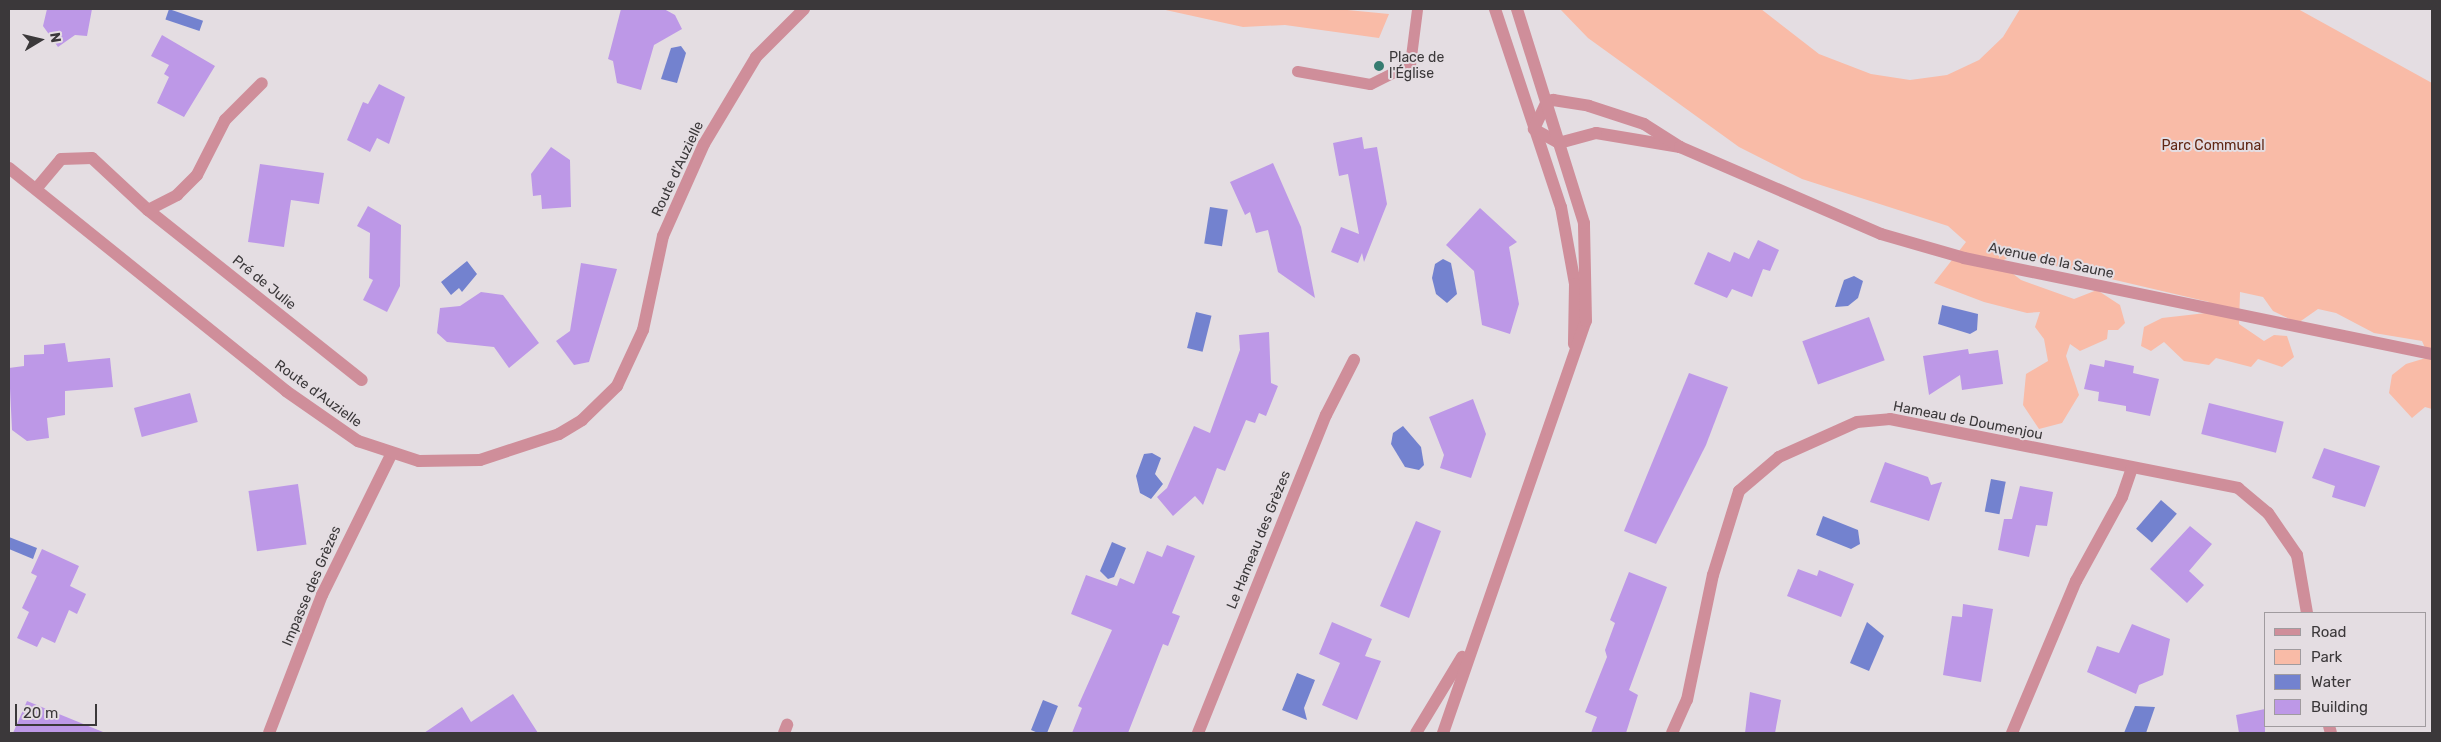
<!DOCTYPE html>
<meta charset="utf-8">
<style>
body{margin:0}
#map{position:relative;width:2441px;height:742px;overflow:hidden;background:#e4dde2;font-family:Rubik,sans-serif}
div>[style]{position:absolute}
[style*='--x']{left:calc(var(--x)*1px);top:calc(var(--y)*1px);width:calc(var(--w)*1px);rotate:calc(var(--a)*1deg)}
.green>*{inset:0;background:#f9bba7}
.water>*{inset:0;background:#7382cf;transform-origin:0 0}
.building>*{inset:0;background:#bd98e7;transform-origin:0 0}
.service>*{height:11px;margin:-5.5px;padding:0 5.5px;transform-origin:5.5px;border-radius:5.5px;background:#cf8e9a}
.minor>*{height:12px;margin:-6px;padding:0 6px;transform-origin:6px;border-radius:6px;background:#cf8e9a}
.tertiary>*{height:12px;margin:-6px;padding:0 6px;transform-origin:6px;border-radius:6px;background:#cf8e9a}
.dots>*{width:14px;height:14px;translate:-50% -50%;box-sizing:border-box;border:2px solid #e4dde2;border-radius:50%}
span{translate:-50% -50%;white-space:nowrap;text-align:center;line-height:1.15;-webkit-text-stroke:4px #e4dde2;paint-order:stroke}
.poi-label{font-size:14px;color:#3b383a}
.left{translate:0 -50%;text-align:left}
.park-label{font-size:14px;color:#602714}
.street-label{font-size:14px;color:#3b383a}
.frame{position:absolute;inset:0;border:10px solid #3b383a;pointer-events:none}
.legend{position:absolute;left:2264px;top:612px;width:162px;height:115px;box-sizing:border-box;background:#e4dde2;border:1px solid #a09b9f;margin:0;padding:6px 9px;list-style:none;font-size:15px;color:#3b383a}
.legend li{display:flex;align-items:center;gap:10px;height:25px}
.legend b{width:25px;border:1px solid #a09b9f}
.north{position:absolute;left:15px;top:15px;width:50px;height:50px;-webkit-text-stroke:4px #e4dde2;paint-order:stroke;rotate:81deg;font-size:14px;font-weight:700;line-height:20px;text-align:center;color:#3b383a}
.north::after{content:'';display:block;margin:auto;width:18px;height:22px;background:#3b383a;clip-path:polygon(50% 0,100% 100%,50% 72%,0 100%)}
.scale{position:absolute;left:15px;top:704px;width:82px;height:22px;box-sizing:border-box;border:2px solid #3b383a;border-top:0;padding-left:6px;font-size:15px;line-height:18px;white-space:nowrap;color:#3b383a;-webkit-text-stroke:4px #e4dde2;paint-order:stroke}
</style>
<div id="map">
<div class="green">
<div style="clip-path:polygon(1161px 9px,1337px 9px,1389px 14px,1379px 38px,1285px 25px,1243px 27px)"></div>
<div style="clip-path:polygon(1560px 9px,1761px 9px,1819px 54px,1871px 74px,1910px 80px,1947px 75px,1979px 60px,2003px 37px,2020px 9px,2298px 9px,2432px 83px,2432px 409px,2425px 407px,2412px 418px,2389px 393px,2392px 375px,2406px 364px,2429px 357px,2422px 341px,2374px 333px,2336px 313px,2318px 309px,2298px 323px,2273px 311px,2263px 297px,2240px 292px,2239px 324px,2264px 341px,2274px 335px,2287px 336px,2294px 357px,2282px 367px,2258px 359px,2251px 367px,2216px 358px,2209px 365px,2184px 361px,2164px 342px,2151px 351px,2141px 346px,2144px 327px,2162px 318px,2206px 313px,2209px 302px,2047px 264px,2020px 250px,1999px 263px,2021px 280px,2074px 299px,2097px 290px,2120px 305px,2125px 323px,2118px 330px,2108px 330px,2107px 339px,2080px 351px,2070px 344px,2066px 356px,2079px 395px,2062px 423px,2039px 429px,2023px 405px,2026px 374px,2048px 361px,2044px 339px,2035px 327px,2040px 312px,2027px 313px,1984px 302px,1934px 283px,1966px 242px,1948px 226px,1802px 179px,1739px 147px,1588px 38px)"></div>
</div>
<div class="water">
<div style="left:169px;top:9px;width:36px;height:11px;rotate:19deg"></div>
<div style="clip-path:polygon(681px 46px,686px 53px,677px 83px,661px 79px,671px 48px)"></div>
<div style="left:1210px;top:207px;width:18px;height:37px;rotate:9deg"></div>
<div style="clip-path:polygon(1443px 259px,1451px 263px,1457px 294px,1447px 303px,1436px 294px,1432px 278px,1435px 264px)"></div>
<div style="clip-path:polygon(467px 261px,477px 274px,462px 292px,459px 288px,451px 295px,441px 282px)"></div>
<div style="clip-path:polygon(1854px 276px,1863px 281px,1858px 298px,1848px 306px,1835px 307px,1844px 280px)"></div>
<div style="clip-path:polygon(1942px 305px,1978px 314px,1977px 330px,1970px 334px,1938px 324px)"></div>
<div style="left:1196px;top:312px;width:16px;height:37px;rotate:14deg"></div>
<div style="clip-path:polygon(1403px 426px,1421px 447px,1424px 465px,1419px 470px,1405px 467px,1391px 444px,1393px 433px)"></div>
<div style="clip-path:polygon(1152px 453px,1161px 458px,1155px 474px,1163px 484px,1151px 499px,1140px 493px,1136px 476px,1144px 454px)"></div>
<div style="left:1991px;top:479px;width:15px;height:33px;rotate:11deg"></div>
<div style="left:2161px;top:500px;width:21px;height:38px;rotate:41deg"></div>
<div style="clip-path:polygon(1823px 516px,1858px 530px,1860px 544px,1851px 549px,1816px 535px)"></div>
<div style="clip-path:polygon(9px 537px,37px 548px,33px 559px,9px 549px)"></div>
<div style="clip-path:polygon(1112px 542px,1126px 548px,1114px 577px,1108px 579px,1100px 571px)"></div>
<div style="clip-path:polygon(1867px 622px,1884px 636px,1869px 671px,1850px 663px)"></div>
<div style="clip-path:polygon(1297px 673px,1315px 680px,1304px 708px,1307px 720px,1282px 710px)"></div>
<div style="clip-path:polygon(1043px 700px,1058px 706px,1047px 733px,1038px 733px,1031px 730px)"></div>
<div style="clip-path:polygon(2135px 706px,2155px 707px,2146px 733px,2124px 733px)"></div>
</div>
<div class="building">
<div style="clip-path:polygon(47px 9px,92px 9px,87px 36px,75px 35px,58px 47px,43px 26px)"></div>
<div style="clip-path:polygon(621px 9px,664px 9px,675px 15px,682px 29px,654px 45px,641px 90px,617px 83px,613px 61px,608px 59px)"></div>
<div style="clip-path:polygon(162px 35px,215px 66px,184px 117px,157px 103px,169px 77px,164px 74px,169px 65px,151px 56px)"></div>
<div style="clip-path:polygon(379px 84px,405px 97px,389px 144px,377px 138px,370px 152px,347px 140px,363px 102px,368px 104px)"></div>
<div style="clip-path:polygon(1362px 137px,1364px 149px,1377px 147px,1387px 204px,1364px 262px,1362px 253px,1358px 263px,1331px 252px,1341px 227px,1359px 234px,1348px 174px,1339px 176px,1333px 143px)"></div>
<div style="clip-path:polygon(551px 147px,570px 160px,571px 207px,542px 209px,541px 195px,533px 196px,531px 174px)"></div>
<div style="clip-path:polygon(1273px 163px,1301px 227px,1315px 298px,1278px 272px,1268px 230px,1256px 233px,1250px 212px,1245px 215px,1230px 182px)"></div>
<div style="clip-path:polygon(260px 164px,324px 173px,319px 204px,291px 200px,284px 247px,248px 242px)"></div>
<div style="clip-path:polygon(368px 206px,401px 225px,400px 286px,387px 312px,363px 300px,373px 280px,369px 278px,370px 233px,357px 226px)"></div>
<div style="clip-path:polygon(1480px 208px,1517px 242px,1509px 247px,1519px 304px,1510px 334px,1482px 325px,1474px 271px,1446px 245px)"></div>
<div style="clip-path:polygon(1758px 240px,1779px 250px,1770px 271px,1763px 269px,1752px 297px,1732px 289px,1727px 298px,1694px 284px,1708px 252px,1730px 262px,1734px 252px,1749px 259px)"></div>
<div style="clip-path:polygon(581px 263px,617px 269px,589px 362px,574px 365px,556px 341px,570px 331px)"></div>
<div style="clip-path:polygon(481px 292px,503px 295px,539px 343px,509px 368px,494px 347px,447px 342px,437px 333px,440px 308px,460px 306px)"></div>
<div style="left:1869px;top:317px;width:46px;height:71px;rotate:70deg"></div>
<div style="clip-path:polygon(1269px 332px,1271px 383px,1278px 386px,1266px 416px,1259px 413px,1255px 423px,1246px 420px,1225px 471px,1217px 468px,1203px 505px,1195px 496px,1173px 516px,1157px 497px,1167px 488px,1194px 426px,1210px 433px,1240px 350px,1239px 335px)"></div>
<div style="clip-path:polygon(65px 343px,68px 362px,110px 358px,113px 387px,65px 391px,65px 415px,47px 418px,49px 438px,27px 441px,12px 430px,9px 368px,24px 366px,24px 355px,44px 354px,44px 345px)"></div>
<div style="clip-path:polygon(1968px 349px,1969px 354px,1998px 350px,2003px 384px,1962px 390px,1960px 375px,1929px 395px,1923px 356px)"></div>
<div style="clip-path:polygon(2105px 360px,2134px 366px,2133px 373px,2159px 379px,2150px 416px,2126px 411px,2126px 406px,2098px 401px,2099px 392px,2084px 389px,2090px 364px,2104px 367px)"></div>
<div style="clip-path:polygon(1689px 373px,1728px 387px,1706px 445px,1656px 544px,1624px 531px)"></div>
<div style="left:190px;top:393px;width:30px;height:58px;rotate:75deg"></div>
<div style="clip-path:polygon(1473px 399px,1486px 434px,1471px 478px,1440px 468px,1444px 455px,1429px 417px)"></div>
<div style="left:2209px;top:403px;width:77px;height:32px;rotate:14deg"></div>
<div style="clip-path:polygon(2324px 448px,2380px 466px,2365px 507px,2332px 497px,2335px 486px,2312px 478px)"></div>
<div style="clip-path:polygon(1885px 462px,1928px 477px,1931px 485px,1942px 482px,1929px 521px,1870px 502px)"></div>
<div style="left:298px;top:484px;width:61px;height:50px;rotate:82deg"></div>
<div style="clip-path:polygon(2020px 486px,2053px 492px,2047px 526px,2036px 525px,2029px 557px,1998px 550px,2004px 519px,2012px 519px)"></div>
<div style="clip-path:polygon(1416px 521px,1441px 531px,1409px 618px,1380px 606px)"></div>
<div style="clip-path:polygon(2190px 526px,2212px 544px,2189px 571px,2204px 585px,2187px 603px,2150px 569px)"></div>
<div style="clip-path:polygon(1167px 545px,1195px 556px,1172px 613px,1180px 616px,1168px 646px,1163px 644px,1128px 733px,1072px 733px,1082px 708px,1078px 706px,1112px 630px,1071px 614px,1086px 575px,1117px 586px,1120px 578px,1134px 584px,1147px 551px,1162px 557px)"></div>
<div style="clip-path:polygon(42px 549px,79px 566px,70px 586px,86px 594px,77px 614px,69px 610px,55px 643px,42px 637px,37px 647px,17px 638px,29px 612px,22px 608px,37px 576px,31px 573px)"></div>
<div style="clip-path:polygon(1798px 569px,1817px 576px,1819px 570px,1854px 584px,1841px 617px,1787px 596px)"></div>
<div style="clip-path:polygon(1629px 572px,1667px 587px,1629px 690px,1638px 695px,1626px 733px,1591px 733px,1597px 717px,1585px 712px,1607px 657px,1605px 650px,1615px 623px,1610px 620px)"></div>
<div style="clip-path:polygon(1963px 604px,1993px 609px,1981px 682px,1943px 675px,1952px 616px,1962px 617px)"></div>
<div style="clip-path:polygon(1332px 622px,1372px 639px,1365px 656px,1381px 661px,1357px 720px,1322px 705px,1340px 663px,1319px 654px)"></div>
<div style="clip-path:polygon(2132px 624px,2170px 639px,2163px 675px,2139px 685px,2136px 694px,2087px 672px,2097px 646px,2119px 653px)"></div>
<div style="clip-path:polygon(1750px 692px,1781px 700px,1775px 733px,1745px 733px)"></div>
<div style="clip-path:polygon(513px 694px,538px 733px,424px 733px,462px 707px,471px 722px)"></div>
<div style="clip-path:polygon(27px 701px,103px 732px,102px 733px,13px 733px)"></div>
<div style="clip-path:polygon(2265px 709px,2265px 733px,2239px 733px,2236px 715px)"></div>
</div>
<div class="service">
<div style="--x:1297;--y:71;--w:74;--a:10.1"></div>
<div style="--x:1370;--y:84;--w:45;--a:-26.6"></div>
<div style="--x:1410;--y:64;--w:55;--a:-82.7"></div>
</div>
<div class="minor">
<div style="--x:36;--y:189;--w:39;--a:-50"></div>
<div style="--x:61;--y:159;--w:31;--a:-2"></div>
<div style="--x:92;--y:158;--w:76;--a:42.9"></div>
<div style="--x:148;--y:210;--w:273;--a:38.5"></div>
<div style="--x:148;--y:210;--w:33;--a:-27"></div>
<div style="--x:177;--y:195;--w:28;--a:-45"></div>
<div style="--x:197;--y:175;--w:62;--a:-63"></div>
<div style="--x:225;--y:120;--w:52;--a:-45"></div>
<div style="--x:2329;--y:726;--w:7;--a:74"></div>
<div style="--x:269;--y:733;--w:148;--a:-69"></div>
<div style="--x:322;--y:595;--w:156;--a:-63.8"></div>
<div style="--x:784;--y:733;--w:9;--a:-69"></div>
<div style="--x:1198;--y:733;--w:343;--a:-68.1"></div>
<div style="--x:1326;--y:415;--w:62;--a:-63"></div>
<div style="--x:1672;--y:733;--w:36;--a:-66"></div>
<div style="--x:1687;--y:700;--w:128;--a:-78.3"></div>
<div style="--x:1713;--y:575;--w:88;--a:-72.8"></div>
<div style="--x:1739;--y:491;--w:52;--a:-40.4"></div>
<div style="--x:1779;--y:457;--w:85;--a:-24.2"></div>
<div style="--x:1857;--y:422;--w:33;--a:-5"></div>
<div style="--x:1890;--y:419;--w:355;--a:11.2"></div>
<div style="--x:2238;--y:488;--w:39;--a:40"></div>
<div style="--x:2268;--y:513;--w:51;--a:55.4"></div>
<div style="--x:2297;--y:555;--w:59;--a:80.2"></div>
<div style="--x:2012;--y:733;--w:165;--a:-67.2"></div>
<div style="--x:2076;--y:581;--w:96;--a:-61.3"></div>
<div style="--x:2122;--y:497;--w:31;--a:-71"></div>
</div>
<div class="tertiary">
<div style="--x:1495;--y:9;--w:209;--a:71.6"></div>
<div style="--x:1561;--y:207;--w:78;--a:79.7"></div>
<div style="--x:1575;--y:284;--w:60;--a:91"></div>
<div style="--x:1680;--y:147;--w:85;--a:-170.5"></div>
<div style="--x:1596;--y:133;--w:38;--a:165"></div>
<div style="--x:1559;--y:143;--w:29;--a:-151"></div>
<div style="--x:1534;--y:129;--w:29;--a:-65"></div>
<div style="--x:1546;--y:103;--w:8;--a:-23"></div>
<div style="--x:1553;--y:100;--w:36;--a:9"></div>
<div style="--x:1589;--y:106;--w:58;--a:18.1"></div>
<div style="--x:1644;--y:124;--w:43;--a:32.6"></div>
<div style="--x:1680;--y:147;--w:219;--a:23.4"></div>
<div style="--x:1881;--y:234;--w:86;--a:16.1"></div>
<div style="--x:1964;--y:258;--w:478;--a:11.6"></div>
<div style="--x:9;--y:168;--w:356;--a:38.8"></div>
<div style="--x:286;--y:391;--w:88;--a:34.8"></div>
<div style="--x:358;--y:441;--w:64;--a:18.2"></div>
<div style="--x:419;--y:461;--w:61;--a:-0.9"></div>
<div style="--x:480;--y:460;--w:83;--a:-18.2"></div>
<div style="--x:559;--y:434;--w:27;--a:-31"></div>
<div style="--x:582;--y:420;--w:49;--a:-44.2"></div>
<div style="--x:617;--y:386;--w:62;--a:-65.1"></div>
<div style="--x:643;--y:330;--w:96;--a:-78"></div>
<div style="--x:663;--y:236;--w:101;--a:-66"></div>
<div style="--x:704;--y:144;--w:101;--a:-59.1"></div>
<div style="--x:756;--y:57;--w:68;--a:-45"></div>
<div style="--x:1416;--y:733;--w:89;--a:-58.8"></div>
<div style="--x:1443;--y:733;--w:436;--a:-70.9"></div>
<div style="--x:1586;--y:321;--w:98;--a:-91.2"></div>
<div style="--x:1584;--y:223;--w:224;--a:-107.4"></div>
</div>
<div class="dots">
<div style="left:1379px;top:66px;background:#367b70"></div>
</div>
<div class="poi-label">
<span class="left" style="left:1389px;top:66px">Place de<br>l'Église</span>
</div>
<div class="park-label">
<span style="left:2213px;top:146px">Parc Communal</span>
</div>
<div class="street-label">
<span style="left:678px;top:169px;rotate:-65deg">Route d'Auzielle</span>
<span style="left:2051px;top:261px;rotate:12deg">Avenue de la Saune</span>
<span style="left:264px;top:283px;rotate:39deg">Pré de Julie</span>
<span style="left:318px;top:394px;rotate:36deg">Route d'Auzielle</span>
<span style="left:1968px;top:421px;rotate:11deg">Hameau de Doumenjou</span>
<span style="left:1259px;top:540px;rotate:-68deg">Le Hameau des Grèzes</span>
<span style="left:312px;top:586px;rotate:-67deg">Impasse des Grèzes</span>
</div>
<div class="frame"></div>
<ul class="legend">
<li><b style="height:6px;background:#cf8e9a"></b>Road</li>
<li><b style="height:14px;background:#f9bba7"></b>Park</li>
<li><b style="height:14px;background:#7382cf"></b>Water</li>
<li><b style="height:14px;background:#bd98e7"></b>Building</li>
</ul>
<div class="north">N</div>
<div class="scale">20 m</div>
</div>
